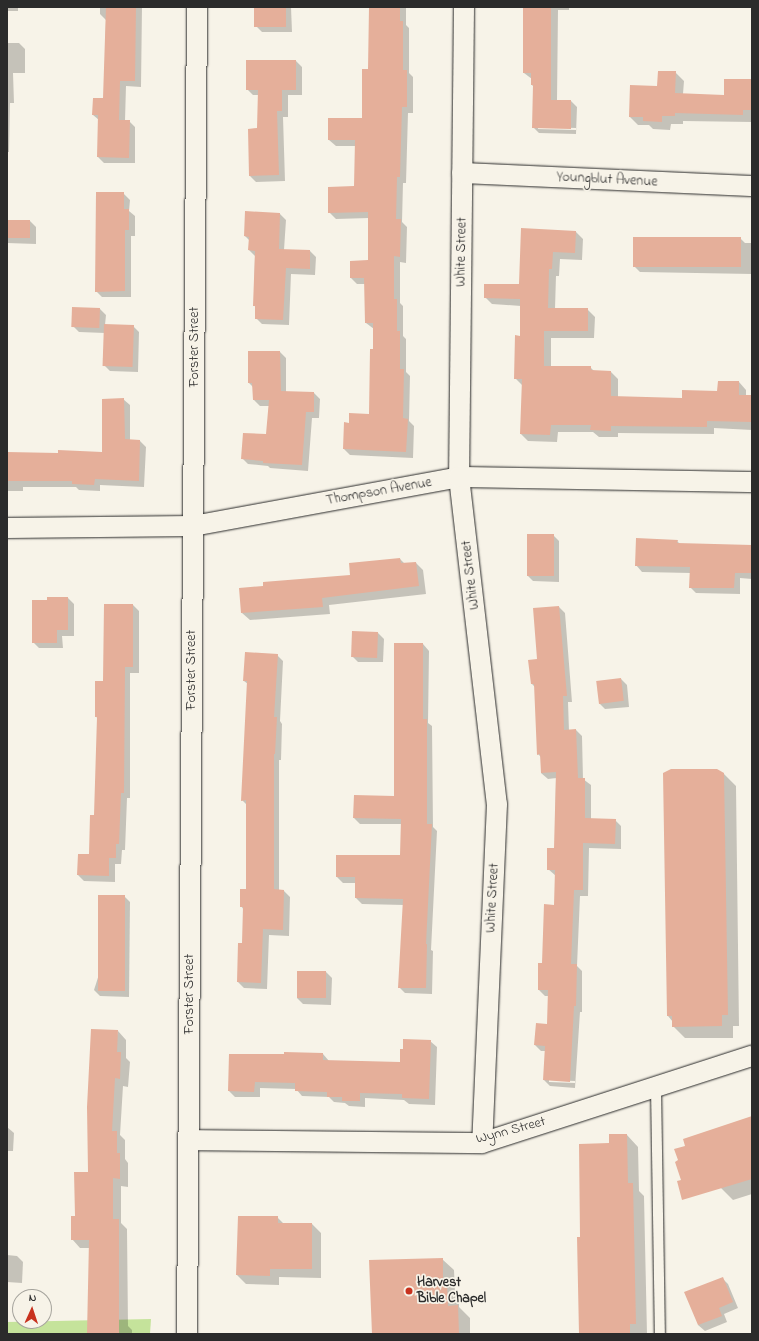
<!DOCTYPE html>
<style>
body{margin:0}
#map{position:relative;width:759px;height:1341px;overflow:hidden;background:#f7f3e8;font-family:"Indie Flower",sans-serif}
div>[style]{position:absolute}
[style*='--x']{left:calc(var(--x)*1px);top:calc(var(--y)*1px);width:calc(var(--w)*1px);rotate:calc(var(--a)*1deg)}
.green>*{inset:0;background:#c5e39b}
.shadow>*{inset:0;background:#0003;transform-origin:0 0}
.building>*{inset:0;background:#e5af9a;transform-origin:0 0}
.roads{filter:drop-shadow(0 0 1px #2b2b2b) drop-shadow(0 0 1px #2b2b2b)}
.lane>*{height:10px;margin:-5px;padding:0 5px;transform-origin:5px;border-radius:5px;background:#f7f3e8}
.street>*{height:20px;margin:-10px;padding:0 10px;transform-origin:10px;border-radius:10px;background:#f7f3e8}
.dots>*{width:11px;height:11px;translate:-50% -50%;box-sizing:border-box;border:2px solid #f7f3e8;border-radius:50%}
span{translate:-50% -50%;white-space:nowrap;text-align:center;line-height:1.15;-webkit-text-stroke:3.5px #f7f3e8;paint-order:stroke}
.street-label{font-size:14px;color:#2b2b2b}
.poi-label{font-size:14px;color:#2b2b2b;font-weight:700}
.left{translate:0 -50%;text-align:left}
.frame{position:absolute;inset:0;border:8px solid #2b2b2b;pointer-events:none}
.north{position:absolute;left:12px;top:1289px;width:40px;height:40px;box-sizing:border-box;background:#f7f3e8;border:1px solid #a5a39c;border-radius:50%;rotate:3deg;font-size:11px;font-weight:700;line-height:16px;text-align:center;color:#2b2b2b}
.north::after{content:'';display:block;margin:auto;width:14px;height:18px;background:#c8321e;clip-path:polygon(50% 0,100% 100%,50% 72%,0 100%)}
</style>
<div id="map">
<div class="green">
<div style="clip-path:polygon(151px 1319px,150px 1334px,7px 1334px,7px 1322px)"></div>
</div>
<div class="shadow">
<div style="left:7px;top:7px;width:11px;height:4px"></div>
<div style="clip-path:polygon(100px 7px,142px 7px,141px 87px,126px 86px,125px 121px,129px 121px,135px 127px,135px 163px,104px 163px,98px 157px,99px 120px,93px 115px,104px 99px,106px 20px,100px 14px)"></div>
<div style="clip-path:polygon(256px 7px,291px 7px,292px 32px,262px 32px,256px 26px)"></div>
<div style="clip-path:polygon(370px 7px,406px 7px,406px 25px,409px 28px,409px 73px,413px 77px,413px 113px,408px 113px,406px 183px,403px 183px,402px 222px,407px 227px,406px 263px,400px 262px,400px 303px,403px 306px,403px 336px,406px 339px,406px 372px,410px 376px,409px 421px,414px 426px,413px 458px,350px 455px,344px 449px,350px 424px,370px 415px,374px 329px,366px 323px,365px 284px,357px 284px,351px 278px,369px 261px,369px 218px,336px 219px,329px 212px,355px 187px,356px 146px,336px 146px,329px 140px,363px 119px,369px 70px)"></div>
<div style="clip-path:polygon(evenodd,523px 7px,569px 7px,569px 10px,558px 10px,557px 101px,571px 101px,577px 107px,576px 134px,539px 133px,533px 127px,534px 87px,532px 85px,532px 79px,524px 73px,523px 7px,538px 127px,576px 128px,576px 130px,538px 129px,538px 127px)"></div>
<div style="clip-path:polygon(7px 43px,19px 43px,25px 49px,25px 73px,13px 73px,14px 103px,10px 103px,9px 152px,7px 152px)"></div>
<div style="clip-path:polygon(296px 61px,302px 67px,302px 95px,288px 95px,288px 117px,283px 117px,285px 181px,256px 182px,250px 176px,258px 129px,258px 95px,253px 95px,247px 89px)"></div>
<div style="clip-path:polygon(675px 72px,684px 81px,683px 94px,725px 96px,752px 80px,752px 122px,683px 121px,683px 124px,671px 124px,670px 130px,653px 129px,649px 125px,638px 125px,630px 117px)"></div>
<div style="clip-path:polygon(123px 193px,130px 200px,129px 211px,135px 216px,135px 236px,131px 236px,131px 297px,102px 297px,96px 291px)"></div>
<div style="clip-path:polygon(280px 214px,286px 220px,284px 250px,310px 251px,316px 257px,315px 275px,291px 274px,289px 325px,262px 324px,256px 318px,256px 308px,254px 305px,255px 256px,249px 250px,249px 240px,245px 236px)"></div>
<div style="clip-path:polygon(7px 221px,30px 221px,36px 227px,36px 244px,7px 243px)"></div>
<div style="clip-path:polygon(522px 229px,576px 232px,583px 239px,582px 260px,560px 259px,559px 276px,556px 276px,555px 309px,587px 309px,595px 317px,594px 338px,551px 338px,551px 367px,590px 367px,594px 371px,611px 372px,618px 379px,618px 398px,683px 399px,718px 392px,739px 382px,746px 390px,746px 396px,752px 396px,752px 430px,714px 428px,714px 434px,618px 433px,618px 437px,599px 437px,593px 432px,558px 432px,557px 442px,528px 441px,521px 434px,523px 386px,515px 378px,521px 337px,521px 306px,492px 304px,485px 297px,520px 285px)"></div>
<div style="clip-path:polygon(740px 238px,745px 243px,752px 243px,752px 274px,640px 272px,634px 266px)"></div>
<div style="clip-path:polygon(100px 309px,106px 315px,105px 325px,133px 326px,139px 332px,138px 372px,110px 371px,104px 365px,105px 333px,79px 332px,73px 326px)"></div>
<div style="clip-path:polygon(280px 352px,286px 358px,286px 392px,314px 393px,320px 399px,319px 418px,312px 418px,308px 471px,270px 468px,268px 466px,248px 464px,242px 458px,267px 435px,269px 406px,260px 406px,254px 400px,253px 387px,249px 383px)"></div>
<div style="clip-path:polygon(123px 399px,130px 405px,130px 440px,140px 441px,146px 447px,144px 487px,100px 485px,100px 491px,79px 490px,76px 487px,23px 487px,23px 491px,7px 491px,7px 453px,103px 453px)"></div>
<div style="clip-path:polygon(553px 535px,559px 541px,559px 582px,533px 581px,527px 575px)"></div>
<div style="clip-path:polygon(677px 541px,680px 544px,752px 546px,752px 579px,740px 578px,740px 594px,696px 593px,690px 587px,691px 573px,642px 572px,636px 565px)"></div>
<div style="clip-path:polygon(400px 559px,405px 564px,416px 563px,423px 570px,426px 594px,329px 605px,330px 614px,250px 620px,242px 613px,264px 586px,351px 576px)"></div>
<div style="clip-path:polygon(68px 598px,74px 604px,74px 636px,62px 636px,63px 648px,39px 648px,33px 642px,48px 601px)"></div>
<div style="clip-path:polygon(133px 605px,139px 611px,139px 673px,130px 673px,130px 798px,127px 798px,125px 850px,122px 850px,121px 864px,115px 864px,115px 882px,84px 881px,78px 875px,90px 855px,95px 816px,98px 718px,96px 717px,104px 682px)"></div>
<div style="clip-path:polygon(evenodd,559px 607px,565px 613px,572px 702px,568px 702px,569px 731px,576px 730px,582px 736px,583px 779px,591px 785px,591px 820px,615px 820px,621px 826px,621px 849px,589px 848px,588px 896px,580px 896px,577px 966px,582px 971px,582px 1012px,580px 1012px,575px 1088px,550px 1086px,544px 1080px,546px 1051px,541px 1051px,535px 1045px,548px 1025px,549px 996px,545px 996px,539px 990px,555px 906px,556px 876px,548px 869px,555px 849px,556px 778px,548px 779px,541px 773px,541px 757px,538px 754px,535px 687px,532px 684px,538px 660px,559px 607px,549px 1080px,575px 1081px,575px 1083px,549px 1082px,549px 1080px)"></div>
<div style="clip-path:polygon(378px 633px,384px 639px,383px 662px,358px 662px,352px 656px)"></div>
<div style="clip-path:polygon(423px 644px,429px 651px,428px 723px,432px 726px,433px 827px,437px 831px,431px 950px,433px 951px,432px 994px,405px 993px,399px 987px,404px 905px,362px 904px,356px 898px,356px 883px,343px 883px,337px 877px,401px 856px,402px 824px,360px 824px,354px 818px,395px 797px)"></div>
<div style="clip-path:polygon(277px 655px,283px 661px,280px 721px,282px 724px,281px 760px,279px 760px,279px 891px,284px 891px,290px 897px,289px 936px,269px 935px,267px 989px,244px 988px,238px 982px,243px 944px,244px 910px,241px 906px,247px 890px,247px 805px,242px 800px,248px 684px,244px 681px)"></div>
<div style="clip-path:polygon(621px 679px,627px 685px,629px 707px,605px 709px,599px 703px)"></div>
<div style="clip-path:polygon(664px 774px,724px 774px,736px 786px,739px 1026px,733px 1026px,733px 1038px,685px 1038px,673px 1026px,673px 1022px,668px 1016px)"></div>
<div style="clip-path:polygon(124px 896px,130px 902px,129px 997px,100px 996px,94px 990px)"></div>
<div style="clip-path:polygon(326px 972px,332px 978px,331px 1005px,303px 1004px,297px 998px)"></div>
<div style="clip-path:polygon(118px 1031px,126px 1040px,126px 1058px,130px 1062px,128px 1087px,123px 1086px,120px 1135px,125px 1140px,125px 1159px,128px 1163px,128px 1187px,121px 1186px,121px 1223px,127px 1229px,128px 1326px,132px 1330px,132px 1334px,88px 1334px,90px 1248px,80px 1248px,72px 1239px,76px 1217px,89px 1173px)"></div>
<div style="clip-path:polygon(430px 1041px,437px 1047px,435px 1105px,409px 1104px,404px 1100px,365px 1098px,365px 1107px,349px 1106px,345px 1103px,334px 1102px,329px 1097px,302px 1096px,296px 1089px,260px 1088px,260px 1097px,235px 1097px,229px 1091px,323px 1054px,329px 1061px,401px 1063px)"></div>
<div style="clip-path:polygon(752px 1118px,752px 1194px,733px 1200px,721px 1188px)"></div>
<div style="clip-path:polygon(7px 1127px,14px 1133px,13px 1151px,7px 1151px)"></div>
<div style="clip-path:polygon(627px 1135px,638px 1147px,639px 1191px,644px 1196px,647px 1334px,580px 1334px,581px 1238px,610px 1144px)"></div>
<div style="clip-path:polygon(239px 1217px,277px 1217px,284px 1224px,312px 1224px,321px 1233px,321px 1278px,279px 1277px,279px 1285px,246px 1284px,237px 1275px)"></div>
<div style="clip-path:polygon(7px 1255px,17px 1256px,23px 1262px,22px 1283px,7px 1282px)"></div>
<div style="clip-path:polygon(442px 1259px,454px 1270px,455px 1293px,459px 1297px,459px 1307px,470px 1318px,470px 1334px,373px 1334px)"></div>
<div style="clip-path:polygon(722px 1278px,728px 1284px,738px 1308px,724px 1314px,727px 1322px,705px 1331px,698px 1325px)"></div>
</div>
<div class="building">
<div style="clip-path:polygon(106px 7px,136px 7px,135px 81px,120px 81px,119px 120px,130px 120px,129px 158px,97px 157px,98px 115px,92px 115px,93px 98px,103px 98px)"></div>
<div style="left:254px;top:7px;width:32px;height:20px"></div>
<div style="clip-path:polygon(369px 7px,400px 7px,400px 21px,403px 21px,403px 70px,407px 70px,407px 107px,402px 107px,400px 177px,397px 177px,396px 219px,401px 219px,400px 257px,394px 256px,394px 299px,397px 299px,397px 331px,400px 331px,400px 369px,404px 369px,403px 418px,408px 419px,406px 452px,343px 449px,344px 422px,349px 423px,349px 413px,369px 414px,370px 349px,373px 349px,373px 323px,365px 323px,364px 278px,350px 278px,350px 261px,368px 260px,368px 212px,328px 213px,328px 187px,354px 186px,355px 140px,328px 140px,328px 118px,362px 118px,362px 69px,368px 69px)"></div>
<div style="clip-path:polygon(523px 7px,551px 7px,551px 100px,571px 100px,571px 129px,532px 128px,533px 85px,531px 85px,531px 73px,523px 73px)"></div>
<div style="clip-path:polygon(246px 60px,296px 60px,296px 90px,282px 90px,282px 111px,277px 111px,279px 175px,249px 176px,248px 129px,257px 128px,258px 90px,246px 90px)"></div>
<div style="clip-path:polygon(658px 71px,676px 71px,675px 93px,724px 95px,724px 79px,752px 79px,752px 110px,743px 110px,743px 115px,675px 113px,675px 116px,662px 116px,662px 122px,643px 121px,643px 117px,629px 117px,630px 85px,657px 86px)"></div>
<div style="clip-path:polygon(96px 192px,124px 192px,124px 209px,129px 209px,129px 230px,125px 230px,125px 291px,95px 292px)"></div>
<div style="clip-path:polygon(245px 211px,280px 213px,279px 249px,310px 250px,310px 269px,286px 268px,283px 320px,255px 319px,255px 306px,253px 306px,255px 251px,248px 250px,249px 237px,244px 236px)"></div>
<div style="left:7px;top:220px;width:23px;height:18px"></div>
<div style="clip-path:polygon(521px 228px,576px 231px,575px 253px,553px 252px,552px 269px,549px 269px,548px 308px,588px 308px,588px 331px,544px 331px,544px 366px,591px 366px,591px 370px,611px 371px,611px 396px,682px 398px,682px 390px,717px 391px,718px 381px,739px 381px,739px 395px,752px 395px,752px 422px,707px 421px,707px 427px,611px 426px,611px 431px,590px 430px,591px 425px,551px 425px,550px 435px,520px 434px,522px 379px,514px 379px,515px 335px,520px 336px,520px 299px,484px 298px,484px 284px,519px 284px)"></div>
<div style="left:633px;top:237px;width:108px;height:30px"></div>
<div style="left:72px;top:307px;width:28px;height:20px;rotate:2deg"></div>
<div style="left:104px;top:324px;width:30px;height:42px;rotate:2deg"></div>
<div style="clip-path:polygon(248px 351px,280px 351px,281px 391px,314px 392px,314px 412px,306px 412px,302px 465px,263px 463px,263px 461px,241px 459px,243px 433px,266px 434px,269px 400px,253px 400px,252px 383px,248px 383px)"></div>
<div style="clip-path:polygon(124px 398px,125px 439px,140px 440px,139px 481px,95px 479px,94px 485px,72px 484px,72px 481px,7px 481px,7px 452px,58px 453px,58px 450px,102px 452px,102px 399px)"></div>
<div style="left:527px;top:534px;width:27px;height:42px"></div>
<div style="clip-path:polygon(636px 538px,678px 540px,677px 543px,752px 545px,752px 573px,735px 573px,734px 588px,689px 588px,690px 567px,635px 566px)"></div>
<div style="clip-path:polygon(400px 558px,401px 563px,416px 562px,419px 586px,322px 598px,323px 607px,241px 613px,239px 588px,263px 586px,263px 582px,350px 575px,349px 563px)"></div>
<div style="clip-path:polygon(47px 597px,68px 597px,68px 630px,57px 630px,57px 643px,32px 643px,32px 600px,47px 600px)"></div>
<div style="clip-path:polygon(104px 604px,133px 604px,133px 667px,125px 667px,124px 793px,121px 793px,119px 844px,116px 844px,116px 858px,109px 858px,109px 876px,77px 875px,78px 854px,89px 854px,90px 815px,94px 815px,97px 717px,95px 717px,95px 681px,103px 681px)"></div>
<div style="clip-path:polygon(559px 606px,567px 696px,563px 696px,564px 730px,576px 729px,578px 778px,585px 778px,585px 818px,616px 819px,615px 844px,583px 843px,583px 890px,574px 890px,571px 964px,577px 964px,576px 1006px,574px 1006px,570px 1082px,543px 1080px,545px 1046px,534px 1045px,536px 1023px,547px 1024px,548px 990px,538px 990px,538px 963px,542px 963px,544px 904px,554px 905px,555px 870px,547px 870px,547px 848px,554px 848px,556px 772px,541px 773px,540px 754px,537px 755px,534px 684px,531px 684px,528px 660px,537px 659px,533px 608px)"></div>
<div style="left:352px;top:631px;width:26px;height:26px;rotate:2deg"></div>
<div style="clip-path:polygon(394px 643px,423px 643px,423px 719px,427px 719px,427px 824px,432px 824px,426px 944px,427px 944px,426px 988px,398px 988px,403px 899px,355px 898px,355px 877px,336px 877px,336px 855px,400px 855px,401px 819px,353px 818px,354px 795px,394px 796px)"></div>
<div style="clip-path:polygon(245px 652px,278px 654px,274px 717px,277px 717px,275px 754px,274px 754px,274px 889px,284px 890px,283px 930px,263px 929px,261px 983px,237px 982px,238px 943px,242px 943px,243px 907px,240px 907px,240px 889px,246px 889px,246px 800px,241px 801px,247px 681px,243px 681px)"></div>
<div style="left:621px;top:678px;width:23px;height:25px;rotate:83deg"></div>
<div style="clip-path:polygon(671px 769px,717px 769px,724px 773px,728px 1015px,722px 1015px,722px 1026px,672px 1027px,672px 1016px,667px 1016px,663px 773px)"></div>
<div style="left:98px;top:895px;width:27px;height:96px"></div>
<div style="left:297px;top:971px;width:29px;height:27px"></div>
<div style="clip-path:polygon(91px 1029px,118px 1030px,117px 1052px,121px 1052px,120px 1079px,115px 1078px,112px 1131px,117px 1131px,117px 1153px,120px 1153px,120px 1179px,113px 1178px,113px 1219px,119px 1219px,119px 1334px,87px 1334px,89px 1240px,71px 1240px,71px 1216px,75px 1216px,74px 1172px,88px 1172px,87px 1107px)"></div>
<div style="clip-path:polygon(403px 1039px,431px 1040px,429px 1099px,402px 1098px,402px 1094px,360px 1093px,360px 1101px,342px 1101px,342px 1097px,327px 1097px,327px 1092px,295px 1091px,295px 1083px,255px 1082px,254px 1092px,228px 1091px,229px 1054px,284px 1054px,284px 1052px,323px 1053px,323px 1060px,400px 1062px,400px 1049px,403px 1049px)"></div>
<div style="clip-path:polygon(752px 1116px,752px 1179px,682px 1200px,677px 1181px,681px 1180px,675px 1162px,678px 1160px,674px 1149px,685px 1146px,683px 1139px)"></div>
<div style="clip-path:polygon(609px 1134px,627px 1134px,628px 1183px,633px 1183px,636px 1324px,630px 1324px,630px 1334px,579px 1334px,577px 1237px,580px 1237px,579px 1144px,609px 1143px)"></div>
<div style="clip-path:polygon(238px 1216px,278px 1216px,278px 1223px,312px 1223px,312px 1269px,270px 1269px,270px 1276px,236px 1275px)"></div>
<div style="clip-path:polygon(443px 1258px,443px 1285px,447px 1284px,448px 1306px,458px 1305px,459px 1334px,372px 1334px,369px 1260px)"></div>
<div style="clip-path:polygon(723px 1277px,733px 1302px,719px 1308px,722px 1316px,698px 1325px,684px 1292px)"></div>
</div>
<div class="roads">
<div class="lane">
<div style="--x:656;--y:1087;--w:247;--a:89.1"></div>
</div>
<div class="street">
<div style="--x:464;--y:7;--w:470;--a:90.6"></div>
<div style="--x:459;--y:477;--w:329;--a:83.4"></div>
<div style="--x:497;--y:804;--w:339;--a:92.5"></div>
<div style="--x:462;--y:173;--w:290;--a:2.6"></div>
<div style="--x:7;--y:528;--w:186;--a:-0.6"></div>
<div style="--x:193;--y:526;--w:270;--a:-10.4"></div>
<div style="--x:459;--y:477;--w:293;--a:1"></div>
<div style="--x:189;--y:1140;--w:293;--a:0.6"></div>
<div style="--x:482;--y:1143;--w:284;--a:-17.9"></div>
<div style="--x:187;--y:1334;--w:1327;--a:-89.57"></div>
</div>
</div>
<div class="dots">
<div style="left:409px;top:1291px;background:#c8321e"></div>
</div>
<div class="street-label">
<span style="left:607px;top:180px;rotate:3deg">Youngblut Avenue</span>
<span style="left:462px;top:252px;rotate:-89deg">White Street</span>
<span style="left:195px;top:347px;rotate:-90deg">Forster Street</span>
<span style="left:379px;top:492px;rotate:-10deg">Thompson Avenue</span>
<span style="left:471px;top:575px;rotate:-97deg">White Street</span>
<span style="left:192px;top:670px;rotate:-90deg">Forster Street</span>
<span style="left:493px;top:898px;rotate:-87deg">White Street</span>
<span style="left:190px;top:994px;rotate:-90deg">Forster Street</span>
<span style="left:511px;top:1131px;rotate:-15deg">Wynn Street</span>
</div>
<div class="poi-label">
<span class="left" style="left:417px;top:1291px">Harvest<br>Bible Chapel</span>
</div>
<div class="frame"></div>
<div class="north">N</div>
</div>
